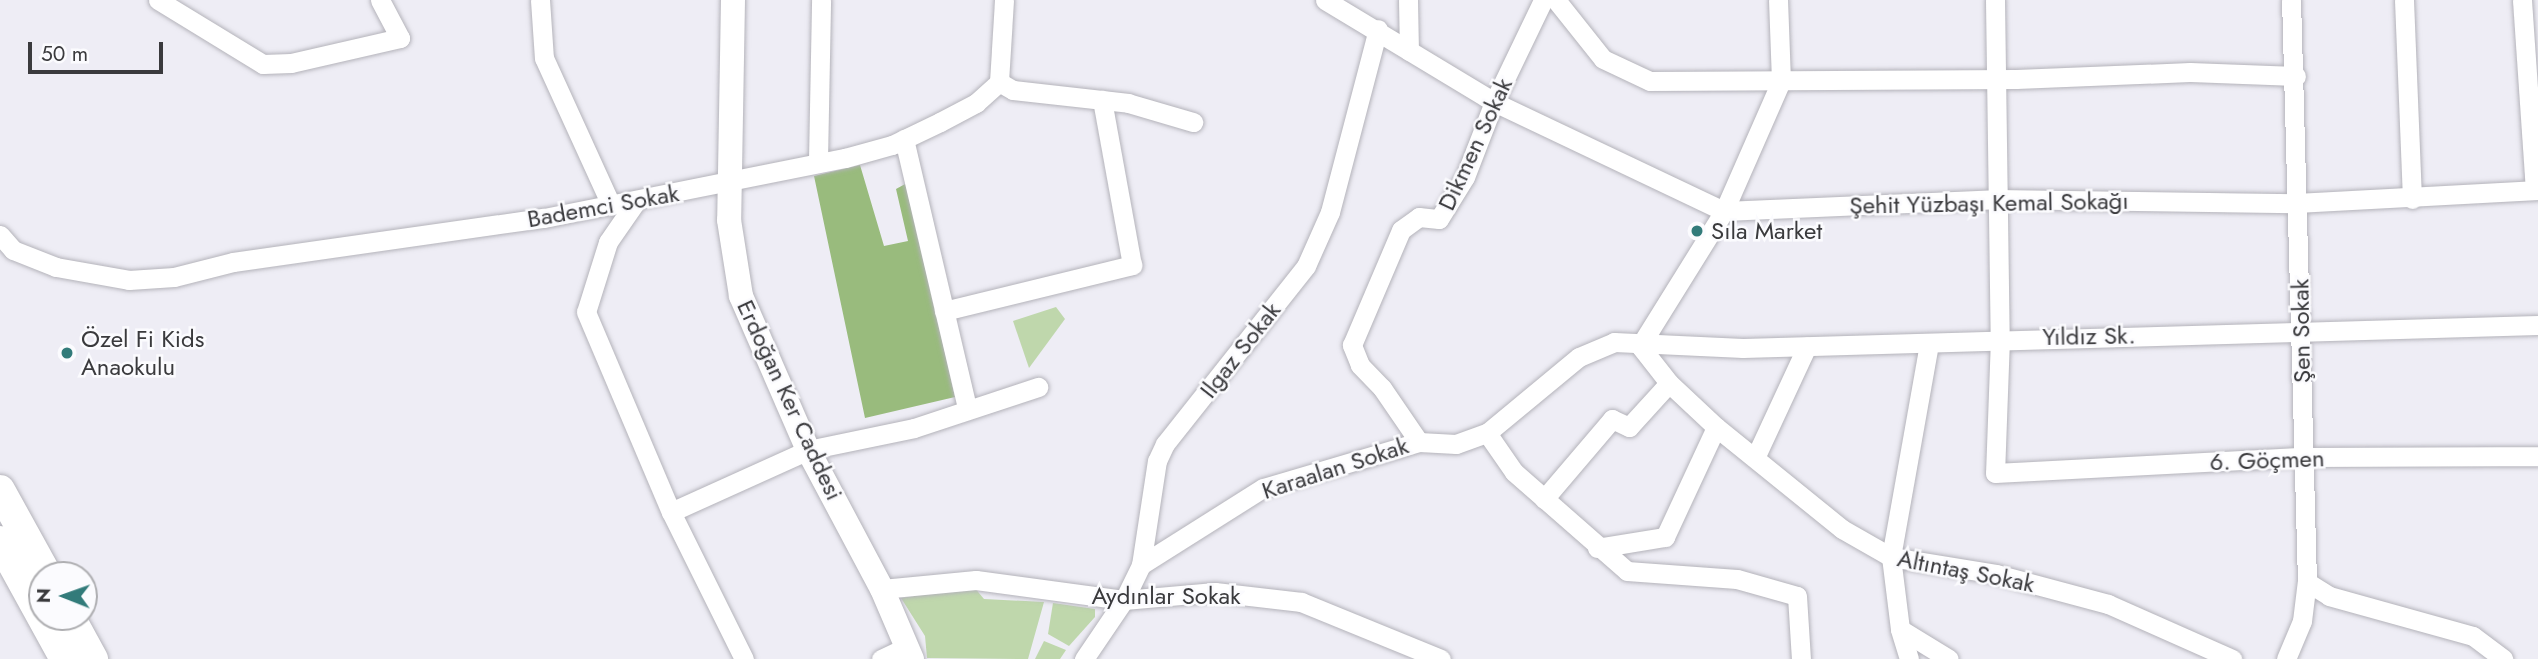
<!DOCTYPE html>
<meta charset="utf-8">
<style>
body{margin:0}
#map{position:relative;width:2538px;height:659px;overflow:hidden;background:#eeedf5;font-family:Jost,sans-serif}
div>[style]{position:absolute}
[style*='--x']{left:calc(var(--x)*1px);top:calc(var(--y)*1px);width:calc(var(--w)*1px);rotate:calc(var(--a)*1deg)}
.green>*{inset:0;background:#bfd7ac}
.forest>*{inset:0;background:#99bb7d}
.roads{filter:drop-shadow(0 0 2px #b4b3ba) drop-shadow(0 0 2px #b4b3ba)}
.minor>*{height:19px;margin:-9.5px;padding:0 9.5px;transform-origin:9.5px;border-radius:9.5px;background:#fff}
.major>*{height:24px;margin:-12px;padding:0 12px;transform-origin:12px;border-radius:12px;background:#fff}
.highway>*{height:30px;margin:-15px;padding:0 15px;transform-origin:15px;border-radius:15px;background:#fff}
.dots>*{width:19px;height:19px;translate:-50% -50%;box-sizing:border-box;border:4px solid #fbfbfe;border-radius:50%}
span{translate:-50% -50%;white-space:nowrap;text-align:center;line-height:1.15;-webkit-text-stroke:5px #fbfbfe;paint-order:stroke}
.street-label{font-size:24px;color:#3a3a3d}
.poi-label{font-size:24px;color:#3a3a3d}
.left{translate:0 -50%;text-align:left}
.north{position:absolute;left:28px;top:561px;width:70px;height:70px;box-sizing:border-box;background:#fbfbfe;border:2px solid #aeaeb1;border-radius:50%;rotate:271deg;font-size:19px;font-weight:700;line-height:28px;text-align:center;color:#3a3a3d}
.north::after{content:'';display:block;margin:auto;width:24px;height:32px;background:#327b7a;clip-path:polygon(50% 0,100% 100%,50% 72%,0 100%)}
.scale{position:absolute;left:28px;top:42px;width:135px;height:32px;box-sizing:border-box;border:4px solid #3a3a3d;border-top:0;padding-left:9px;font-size:21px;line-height:24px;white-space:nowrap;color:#3a3a3d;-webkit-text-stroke:5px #fbfbfe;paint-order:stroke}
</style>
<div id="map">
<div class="green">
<div style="clip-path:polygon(1056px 307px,1065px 319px,1029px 368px,1013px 321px)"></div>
<div style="clip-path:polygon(974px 587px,984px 599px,1044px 602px,1028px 659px,927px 658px,925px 636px,901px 598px)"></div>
<div style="clip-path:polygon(1053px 603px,1095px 609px,1095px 617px,1069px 646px,1048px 634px)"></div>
<div style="clip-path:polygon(1044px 641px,1066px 650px,1060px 659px,1035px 659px)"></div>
</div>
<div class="forest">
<div style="clip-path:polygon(860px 165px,884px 246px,908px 241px,896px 189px,907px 183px,955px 397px,865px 418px,814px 176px)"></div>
</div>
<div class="roads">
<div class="minor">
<div style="--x:158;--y:0;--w:123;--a:31.4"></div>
<div style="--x:263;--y:64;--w:28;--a:-2"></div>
<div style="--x:291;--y:63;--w:112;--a:-12.9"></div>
<div style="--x:400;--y:38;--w:43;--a:-117.8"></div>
<div style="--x:540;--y:0;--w:58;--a:86.1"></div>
<div style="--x:544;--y:58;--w:162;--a:65.5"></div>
<div style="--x:1325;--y:0;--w:197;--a:31.1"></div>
<div style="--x:1494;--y:102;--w:255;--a:25.4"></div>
<div style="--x:1724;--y:211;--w:271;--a:-2.5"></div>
<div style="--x:1995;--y:199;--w:301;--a:0.8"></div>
<div style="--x:2296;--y:203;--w:242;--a:-3.1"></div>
<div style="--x:1408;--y:0;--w:51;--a:88.9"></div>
<div style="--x:1556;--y:0;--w:75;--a:51.5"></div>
<div style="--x:1603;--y:59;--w:52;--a:25.1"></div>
<div style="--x:1650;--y:81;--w:366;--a:-0.3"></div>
<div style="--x:2016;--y:79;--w:174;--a:-2.3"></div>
<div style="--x:2190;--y:72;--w:106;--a:2.2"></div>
<div style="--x:1995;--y:0;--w:338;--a:89.2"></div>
<div style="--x:2000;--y:338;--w:135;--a:92.1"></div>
<div style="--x:1995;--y:473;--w:309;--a:-3"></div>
<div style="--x:2304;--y:457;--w:234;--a:-0.2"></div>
<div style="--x:2404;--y:0;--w:199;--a:87.7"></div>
<div style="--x:2522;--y:0;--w:190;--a:86.1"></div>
<div style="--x:999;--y:82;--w:82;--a:-86.5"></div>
<div style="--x:904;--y:139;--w:276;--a:76.8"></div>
<div style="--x:818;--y:161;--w:161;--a:-88.9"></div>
<div style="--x:637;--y:200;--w:51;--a:124.6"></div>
<div style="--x:608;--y:242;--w:73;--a:107.4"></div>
<div style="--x:586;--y:312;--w:217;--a:67"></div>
<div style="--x:671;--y:512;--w:164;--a:63.6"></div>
<div style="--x:0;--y:235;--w:20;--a:49"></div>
<div style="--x:13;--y:250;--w:46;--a:21.6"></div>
<div style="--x:56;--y:267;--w:74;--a:10.1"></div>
<div style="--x:129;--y:280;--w:45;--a:-3.8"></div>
<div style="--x:174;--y:277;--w:61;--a:-14.3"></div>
<div style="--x:233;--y:262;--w:314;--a:-8.1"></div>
<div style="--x:544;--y:218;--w:307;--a:-11.3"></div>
<div style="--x:845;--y:158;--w:49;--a:-15.5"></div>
<div style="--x:892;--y:145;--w:53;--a:-25.6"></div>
<div style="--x:940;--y:122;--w:41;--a:-27.8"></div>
<div style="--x:976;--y:103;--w:31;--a:-42"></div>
<div style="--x:999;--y:82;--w:16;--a:30"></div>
<div style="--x:1013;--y:90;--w:116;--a:6.4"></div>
<div style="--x:1128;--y:103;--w:68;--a:16.3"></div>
<div style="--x:944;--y:311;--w:194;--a:-13.7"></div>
<div style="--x:1132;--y:265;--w:168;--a:-100.3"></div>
<div style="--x:1640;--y:346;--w:47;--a:51.9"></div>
<div style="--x:1669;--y:383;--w:64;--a:43.1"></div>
<div style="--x:1716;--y:427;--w:162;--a:39"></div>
<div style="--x:1842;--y:529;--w:56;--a:29.7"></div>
<div style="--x:1891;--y:557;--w:106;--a:9.2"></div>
<div style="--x:1996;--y:574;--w:116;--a:15"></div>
<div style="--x:2108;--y:604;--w:136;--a:23.9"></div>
<div style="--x:1640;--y:346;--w:159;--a:-58.1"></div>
<div style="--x:1724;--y:211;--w:142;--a:-66.3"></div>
<div style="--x:1781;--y:81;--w:81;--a:-92.1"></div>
<div style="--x:1487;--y:433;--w:47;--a:55.3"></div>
<div style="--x:1514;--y:472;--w:150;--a:41.2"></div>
<div style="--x:1627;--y:571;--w:110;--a:4.2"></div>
<div style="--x:1737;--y:579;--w:62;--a:15.8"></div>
<div style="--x:1797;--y:596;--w:63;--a:86.4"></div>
<div style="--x:1419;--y:442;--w:65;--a:-124.4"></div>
<div style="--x:1382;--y:388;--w:32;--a:-134"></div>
<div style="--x:1360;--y:365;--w:22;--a:-112"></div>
<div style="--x:1352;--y:345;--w:125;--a:-66.9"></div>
<div style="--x:1401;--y:230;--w:22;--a:-36"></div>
<div style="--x:1419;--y:217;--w:20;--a:6"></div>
<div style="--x:1439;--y:219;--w:49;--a:-58.2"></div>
<div style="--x:1465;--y:177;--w:80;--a:-68.9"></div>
<div style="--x:1494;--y:102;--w:113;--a:-64.3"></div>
<div style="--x:1755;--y:458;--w:123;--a:-65.1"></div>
<div style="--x:1544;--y:499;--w:105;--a:-49.6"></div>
<div style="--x:1612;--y:419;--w:19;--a:25"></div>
<div style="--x:1629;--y:427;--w:59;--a:-47.7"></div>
<div style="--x:671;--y:512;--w:150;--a:-24.3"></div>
<div style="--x:808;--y:450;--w:108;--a:-11.7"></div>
<div style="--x:914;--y:428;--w:131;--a:-18.3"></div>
<div style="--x:1597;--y:548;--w:69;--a:-9.2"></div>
<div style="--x:1665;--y:537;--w:121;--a:-65.1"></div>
<div style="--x:1141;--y:565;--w:144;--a:-32.3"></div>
<div style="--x:1263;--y:488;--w:163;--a:-16.4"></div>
<div style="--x:1419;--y:442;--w:37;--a:3"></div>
<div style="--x:1456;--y:444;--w:33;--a:-20"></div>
<div style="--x:1487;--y:433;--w:119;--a:-39.6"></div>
<div style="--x:1579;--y:357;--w:38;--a:-23"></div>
<div style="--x:1614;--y:342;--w:129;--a:2.7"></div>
<div style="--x:1743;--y:348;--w:795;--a:-1.66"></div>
<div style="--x:2307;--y:582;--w:26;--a:32"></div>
<div style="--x:2329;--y:596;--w:149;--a:15.5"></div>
<div style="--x:2473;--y:636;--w:38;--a:37"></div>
<div style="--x:882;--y:589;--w:94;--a:-5.5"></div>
<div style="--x:976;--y:580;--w:149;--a:7.7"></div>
<div style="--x:1124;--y:600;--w:91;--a:-5"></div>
<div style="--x:1215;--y:592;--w:87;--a:6.6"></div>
<div style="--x:1301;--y:602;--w:151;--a:22.2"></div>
<div style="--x:1900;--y:629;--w:57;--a:31.5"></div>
<div style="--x:881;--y:659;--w:29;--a:-25"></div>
<div style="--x:1084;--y:659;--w:71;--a:-55.9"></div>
<div style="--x:1124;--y:600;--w:39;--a:-64"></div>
<div style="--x:1141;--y:565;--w:105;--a:-81.3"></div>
<div style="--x:1157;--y:461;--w:19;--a:-65"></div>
<div style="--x:1165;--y:444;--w:227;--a:-51.6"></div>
<div style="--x:1306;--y:266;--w:59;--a:-66"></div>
<div style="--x:1330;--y:212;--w:189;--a:-75.3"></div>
<div style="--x:1909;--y:659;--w:31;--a:-107"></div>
<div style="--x:1900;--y:629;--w:73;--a:-97.1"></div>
<div style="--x:1891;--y:557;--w:216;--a:-79.9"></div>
<div style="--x:2286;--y:659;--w:41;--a:-67.2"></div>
<div style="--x:2302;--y:621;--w:39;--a:-83"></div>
<div style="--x:2307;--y:582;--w:582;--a:-91.57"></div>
</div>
<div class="major">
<div style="--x:733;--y:0;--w:220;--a:91"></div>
<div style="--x:729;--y:220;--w:77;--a:81"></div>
<div style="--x:741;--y:296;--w:168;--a:66.5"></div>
<div style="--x:808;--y:450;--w:157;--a:62"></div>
<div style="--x:882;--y:589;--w:76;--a:66.8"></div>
</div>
<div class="highway">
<div style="--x:0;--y:490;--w:97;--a:61.1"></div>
<div style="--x:0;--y:541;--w:135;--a:61.2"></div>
<div style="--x:70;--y:617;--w:48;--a:61.3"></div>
</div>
</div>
<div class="dots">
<div style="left:1697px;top:231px;background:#327b7a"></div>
<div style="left:67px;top:353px;background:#327b7a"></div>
</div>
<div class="street-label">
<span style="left:1475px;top:144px;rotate:-65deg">Dikmen Sokak</span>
<span style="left:1989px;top:203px;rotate:-1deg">Şehit Yüzbaşı Kemal Sokağı</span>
<span style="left:603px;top:206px;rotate:-10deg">Bademci Sokak</span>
<span style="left:2301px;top:331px;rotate:-91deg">Şen Sokak</span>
<span style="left:2089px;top:336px;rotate:-1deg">Yıldız Sk.</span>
<span style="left:1240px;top:350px;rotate:-52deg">Ilgaz Sokak</span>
<span style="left:790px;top:400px;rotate:65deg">Erdoğan Ker Caddesi</span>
<span style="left:2267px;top:460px;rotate:-2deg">6. Göçmen</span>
<span style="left:1335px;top:468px;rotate:-18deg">Karaalan Sokak</span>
<span style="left:1966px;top:571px;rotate:11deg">Altıntaş Sokak</span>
<span style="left:1166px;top:596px">Aydınlar Sokak</span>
</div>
<div class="poi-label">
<span class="left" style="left:1711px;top:231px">Sıla Market</span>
<span class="left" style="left:81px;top:353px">Özel Fi Kids<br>Anaokulu</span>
</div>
<div class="north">N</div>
<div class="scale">50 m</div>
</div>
